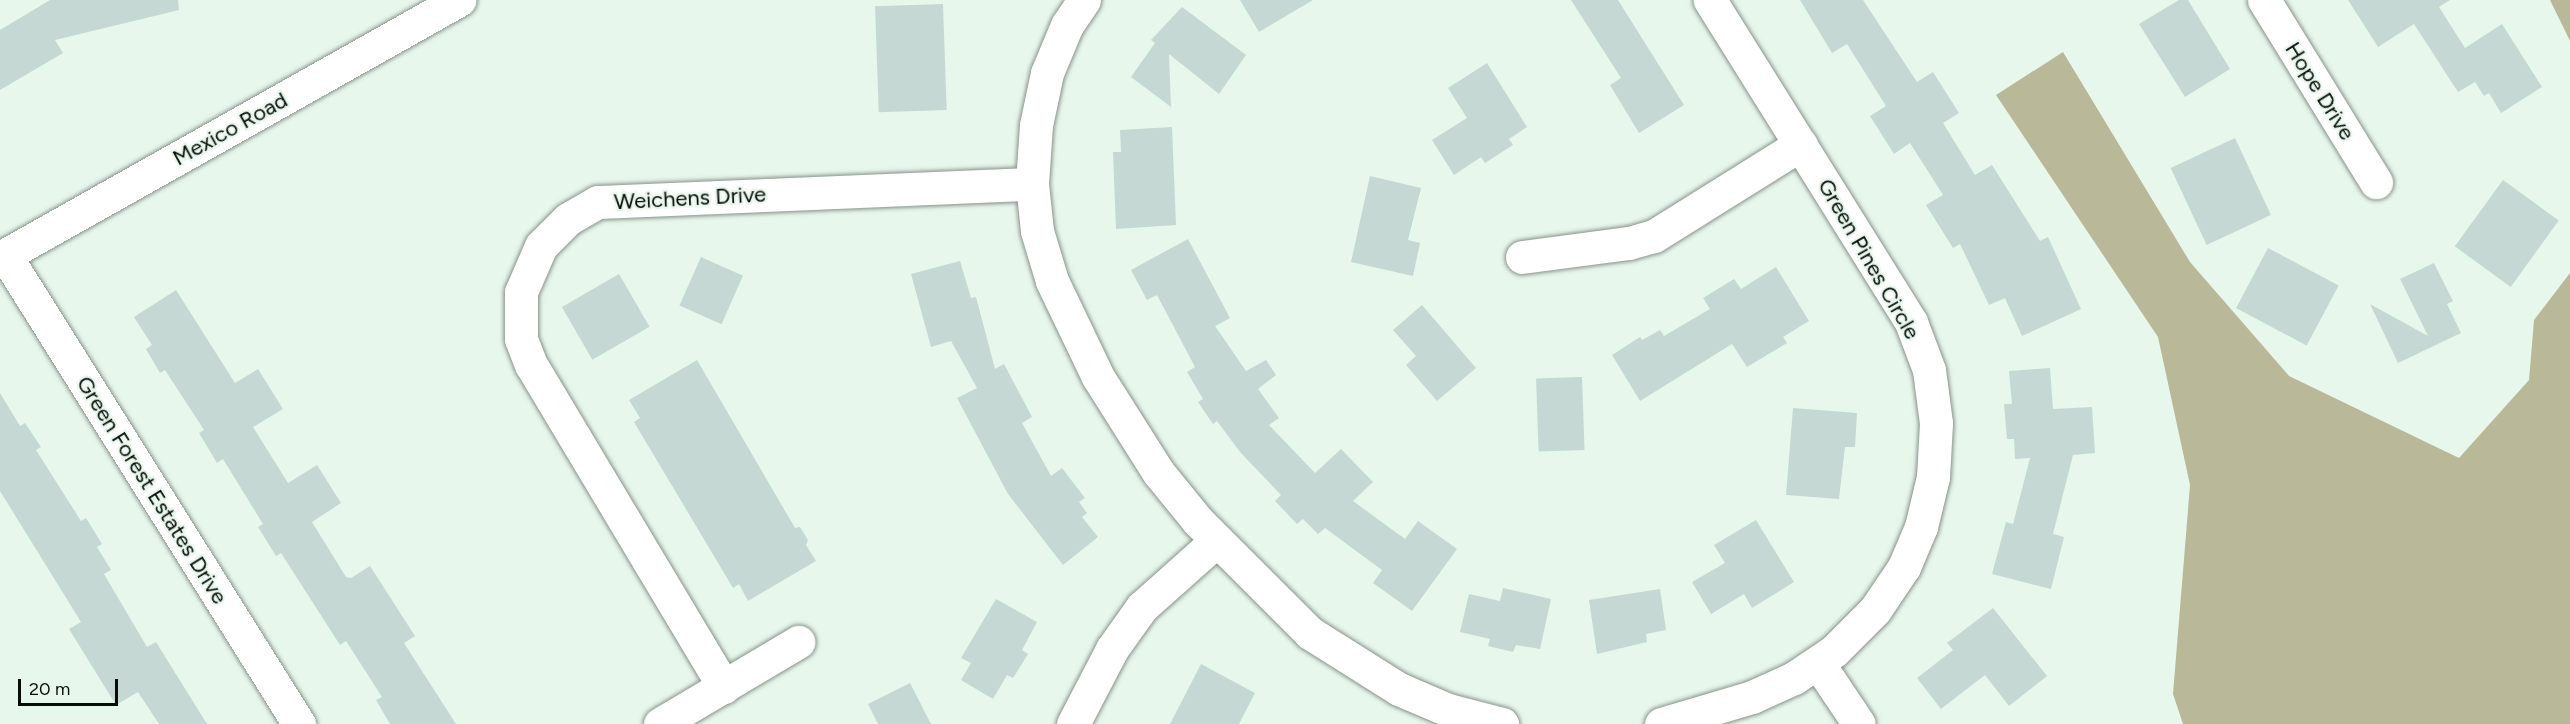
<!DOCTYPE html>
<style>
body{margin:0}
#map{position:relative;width:2570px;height:724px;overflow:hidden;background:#e8f7ec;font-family:Figtree,sans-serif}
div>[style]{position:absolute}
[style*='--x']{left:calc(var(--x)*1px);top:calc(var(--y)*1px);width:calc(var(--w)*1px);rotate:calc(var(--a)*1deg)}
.forest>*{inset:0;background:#b9b99a}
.building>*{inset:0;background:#c6d8d3;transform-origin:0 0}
.roads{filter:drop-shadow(0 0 2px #87938a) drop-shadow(0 0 2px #87938a)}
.minor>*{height:33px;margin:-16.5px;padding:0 16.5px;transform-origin:16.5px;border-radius:16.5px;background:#fff}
.major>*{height:33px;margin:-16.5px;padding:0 16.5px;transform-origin:16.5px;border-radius:16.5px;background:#fff}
span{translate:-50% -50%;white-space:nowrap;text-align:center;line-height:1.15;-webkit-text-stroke:4.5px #e8f7ec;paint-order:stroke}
.street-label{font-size:22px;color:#080d09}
.scale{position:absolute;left:18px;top:679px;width:100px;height:27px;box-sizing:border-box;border:3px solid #080d09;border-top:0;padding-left:8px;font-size:18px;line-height:21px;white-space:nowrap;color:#080d09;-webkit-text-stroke:4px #e8f7ec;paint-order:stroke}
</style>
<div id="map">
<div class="forest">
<div style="clip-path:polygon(2550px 0,2570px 0,2570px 41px)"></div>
<div style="clip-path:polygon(2063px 52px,2190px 262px,2289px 376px,2459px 458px,2529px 380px,2534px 320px,2570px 273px,2570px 724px,2183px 724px,2173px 694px,2190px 485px,2158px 337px,1996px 95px)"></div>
</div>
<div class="building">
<div style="clip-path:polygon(50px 0,178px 0,179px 10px,55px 40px,63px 53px,0 90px,0 30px)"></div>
<div style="clip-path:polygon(1240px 0,1313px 0,1259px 32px)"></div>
<div style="clip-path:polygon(1571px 0,1618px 0,1684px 105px,1639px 133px,1610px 85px,1621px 78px)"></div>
<div style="clip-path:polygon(1800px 0,1863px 0,1917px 82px,1933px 72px,1959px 113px,1943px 123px,1975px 175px,1992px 165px,2040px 241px,2048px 237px,2081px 309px,2022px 336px,2005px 298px,1989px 305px,1960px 244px,1953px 248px,1926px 205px,1943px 195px,1910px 143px,1894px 154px,1870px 116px,1886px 106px,1847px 44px,1832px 53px)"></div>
<div style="clip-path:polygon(2179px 0,2188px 0,2230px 69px,2185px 97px,2139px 24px)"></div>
<div style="clip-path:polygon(2348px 0,2450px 0,2439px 7px,2465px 48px,2502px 24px,2542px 87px,2501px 113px,2489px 93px,2484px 96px,2475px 82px,2458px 92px,2414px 24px,2378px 47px)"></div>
<div style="left:943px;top:4px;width:106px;height:68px;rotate:88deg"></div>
<div style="clip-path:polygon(1182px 7px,1246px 55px,1219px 94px,1169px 54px,1171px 107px,1131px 77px,1155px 43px,1151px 40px)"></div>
<div style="clip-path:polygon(1487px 63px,1527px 127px,1509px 139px,1513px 145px,1485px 163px,1481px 157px,1454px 175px,1432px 140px,1467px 118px,1448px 88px)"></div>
<div style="clip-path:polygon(1172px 127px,1176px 225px,1116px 229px,1113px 152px,1121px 152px,1120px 130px)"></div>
<div style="left:2235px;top:138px;width:85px;height:71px;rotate:65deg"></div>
<div style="clip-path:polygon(1370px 176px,1421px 188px,1408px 240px,1420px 243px,1413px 276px,1351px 262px)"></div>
<div style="left:2503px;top:180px;width:69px;height:82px;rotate:36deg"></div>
<div style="clip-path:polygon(1188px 239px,1230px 318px,1215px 326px,1246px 371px,1266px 360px,1276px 375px,1258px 389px,1279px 418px,1269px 425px,1315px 473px,1341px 449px,1373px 482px,1353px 501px,1405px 539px,1418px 521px,1457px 549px,1412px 611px,1373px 583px,1382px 570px,1325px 528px,1318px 534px,1303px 519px,1297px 524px,1275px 501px,1281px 495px,1240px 452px,1217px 421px,1213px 424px,1198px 402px,1203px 399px,1187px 372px,1195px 367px,1157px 295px,1147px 300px,1131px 270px)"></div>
<div style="left:2268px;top:248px;width:80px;height:68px;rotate:28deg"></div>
<div style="left:701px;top:257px;width:46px;height:53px;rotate:24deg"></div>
<div style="clip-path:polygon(960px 261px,971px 298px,976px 297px,995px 369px,1004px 364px,1032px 417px,1022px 423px,1051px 476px,1062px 468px,1085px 498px,1079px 502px,1087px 513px,1082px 517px,1098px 537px,1063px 565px,1008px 494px,957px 398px,977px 388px,951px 341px,931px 347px,911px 274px)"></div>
<div style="clip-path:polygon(2434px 263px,2453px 301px,2447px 304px,2461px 333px,2398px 363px,2370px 304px,2428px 336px,2400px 279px)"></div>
<div style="clip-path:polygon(1776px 267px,1809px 321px,1783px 337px,1787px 343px,1747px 367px,1732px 344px,1640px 401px,1612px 355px,1640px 337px,1642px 340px,1660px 330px,1664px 336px,1710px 309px,1703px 298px,1734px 279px,1741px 289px)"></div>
<div style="left:619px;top:274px;width:61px;height:66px;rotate:60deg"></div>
<div style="clip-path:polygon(176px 290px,235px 383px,258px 369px,283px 409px,253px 427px,288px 483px,317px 465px,341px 503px,312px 522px,346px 577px,351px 578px,370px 566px,415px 636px,404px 643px,456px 724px,390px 724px,376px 700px,382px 697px,346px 641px,340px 645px,281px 553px,276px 556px,258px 527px,263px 524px,223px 459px,217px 463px,199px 433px,204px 430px,165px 370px,160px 373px,146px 349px,152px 345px,134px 317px)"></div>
<div style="clip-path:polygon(1422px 305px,1476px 368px,1437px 401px,1406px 365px,1416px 356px,1393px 330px)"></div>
<div style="clip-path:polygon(697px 360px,795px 528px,800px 527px,808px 540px,806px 545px,816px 561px,748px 601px,739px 584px,733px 588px,634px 422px,640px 418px,629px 400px)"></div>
<div style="clip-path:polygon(2050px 368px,2053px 409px,2092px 407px,2095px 453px,2073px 455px,2053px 534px,2064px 537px,2051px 589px,1992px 574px,2006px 522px,2013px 524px,2030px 458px,2015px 459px,2014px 439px,2007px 439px,2004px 404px,2012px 404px,2009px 371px)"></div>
<div style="left:1582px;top:377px;width:73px;height:46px;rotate:88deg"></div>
<div style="clip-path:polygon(0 393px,20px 426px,25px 423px,41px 447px,36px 450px,81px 521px,86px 518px,102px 544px,97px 547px,111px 570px,104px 574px,147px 647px,156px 642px,207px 724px,159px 724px,138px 692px,116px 705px,69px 629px,81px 622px,0 491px)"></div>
<div style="clip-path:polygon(1793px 408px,1857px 413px,1855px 447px,1845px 447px,1839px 499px,1786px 495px)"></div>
<div style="clip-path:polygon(1756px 520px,1794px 582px,1752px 608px,1744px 594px,1711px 614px,1692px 582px,1725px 563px,1714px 545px)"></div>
<div style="clip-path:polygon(1503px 588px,1551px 599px,1540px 649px,1516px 645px,1513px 652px,1488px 646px,1490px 639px,1460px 632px,1469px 594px,1500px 601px)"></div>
<div style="clip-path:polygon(1660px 589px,1666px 630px,1646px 634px,1647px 642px,1597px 654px,1589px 600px)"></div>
<div style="clip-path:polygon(996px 599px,1037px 622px,1022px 650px,1028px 654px,1013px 678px,1007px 675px,993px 699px,961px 680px,971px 663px,961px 658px)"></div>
<div style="clip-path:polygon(1993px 608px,2047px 676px,2009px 706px,1985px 675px,1941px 709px,1917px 678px,1953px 650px,1947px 643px)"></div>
<div style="clip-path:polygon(1201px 664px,1255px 693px,1239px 724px,1170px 724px)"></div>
<div style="clip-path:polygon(910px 683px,931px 724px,878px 724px,868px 704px)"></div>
</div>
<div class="roads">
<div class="minor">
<div style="--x:1084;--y:0;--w:30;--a:124"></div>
<div style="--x:1067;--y:25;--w:52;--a:112.6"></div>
<div style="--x:1047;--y:73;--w:53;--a:101.9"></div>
<div style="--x:1036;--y:125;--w:59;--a:93.9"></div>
<div style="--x:1032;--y:184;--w:47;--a:83.9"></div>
<div style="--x:1037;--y:231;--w:52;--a:73.3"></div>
<div style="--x:1052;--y:281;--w:106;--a:64.4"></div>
<div style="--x:1098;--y:377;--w:112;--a:57.7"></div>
<div style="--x:1158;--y:472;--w:63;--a:50.8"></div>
<div style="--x:1198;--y:521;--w:158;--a:45"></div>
<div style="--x:1310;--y:633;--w:105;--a:32.2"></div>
<div style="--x:1399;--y:689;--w:53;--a:23.2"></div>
<div style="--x:1448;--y:710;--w:56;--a:14.5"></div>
<div style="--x:2264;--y:0;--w:214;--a:58.4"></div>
<div style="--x:5;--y:255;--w:554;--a:57.92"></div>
<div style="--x:1522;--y:257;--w:108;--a:-7.5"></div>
<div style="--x:1629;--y:243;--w:26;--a:-16"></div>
<div style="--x:1654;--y:236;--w:173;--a:-32"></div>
<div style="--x:1818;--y:663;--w:73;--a:56.1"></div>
<div style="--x:724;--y:687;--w:375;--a:-120.9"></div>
<div style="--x:531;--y:365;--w:28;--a:-111"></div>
<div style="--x:521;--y:339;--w:47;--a:-90"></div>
<div style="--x:521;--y:292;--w:50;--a:-66.5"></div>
<div style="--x:541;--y:246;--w:38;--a:-45"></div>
<div style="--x:568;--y:219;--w:34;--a:-30"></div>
<div style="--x:598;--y:202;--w:434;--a:-2.4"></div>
<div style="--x:660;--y:724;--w:161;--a:-30.7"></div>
<div style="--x:1073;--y:724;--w:85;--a:-62.5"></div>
<div style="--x:1112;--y:649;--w:52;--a:-54.5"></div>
<div style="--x:1142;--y:607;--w:99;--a:-41.7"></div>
<div style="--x:1661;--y:724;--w:95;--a:-16.5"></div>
<div style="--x:1752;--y:697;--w:46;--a:-24.3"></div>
<div style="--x:1794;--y:678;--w:48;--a:-34"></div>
<div style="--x:1834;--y:651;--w:58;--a:-45"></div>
<div style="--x:1875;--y:610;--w:52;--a:-56"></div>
<div style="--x:1904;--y:567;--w:43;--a:-67"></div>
<div style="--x:1921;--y:527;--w:51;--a:-76.5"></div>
<div style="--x:1933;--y:477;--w:54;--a:-86.8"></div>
<div style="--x:1936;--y:423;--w:53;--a:-97.5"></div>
<div style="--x:1929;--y:370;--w:51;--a:-110.6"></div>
<div style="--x:1911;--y:322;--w:380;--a:-122"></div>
</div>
<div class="major">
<div style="--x:0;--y:258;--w:527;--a:-29.34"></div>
</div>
</div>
<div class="street-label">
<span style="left:2320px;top:91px;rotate:58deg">Hope Drive</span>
<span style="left:230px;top:129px;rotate:-29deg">Mexico Road</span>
<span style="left:690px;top:198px;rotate:-3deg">Weichens Drive</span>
<span style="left:1869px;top:259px;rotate:60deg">Green Pines Circle</span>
<span style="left:152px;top:490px;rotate:58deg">Green Forest Estates Drive</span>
</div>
<div class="scale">20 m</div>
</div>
